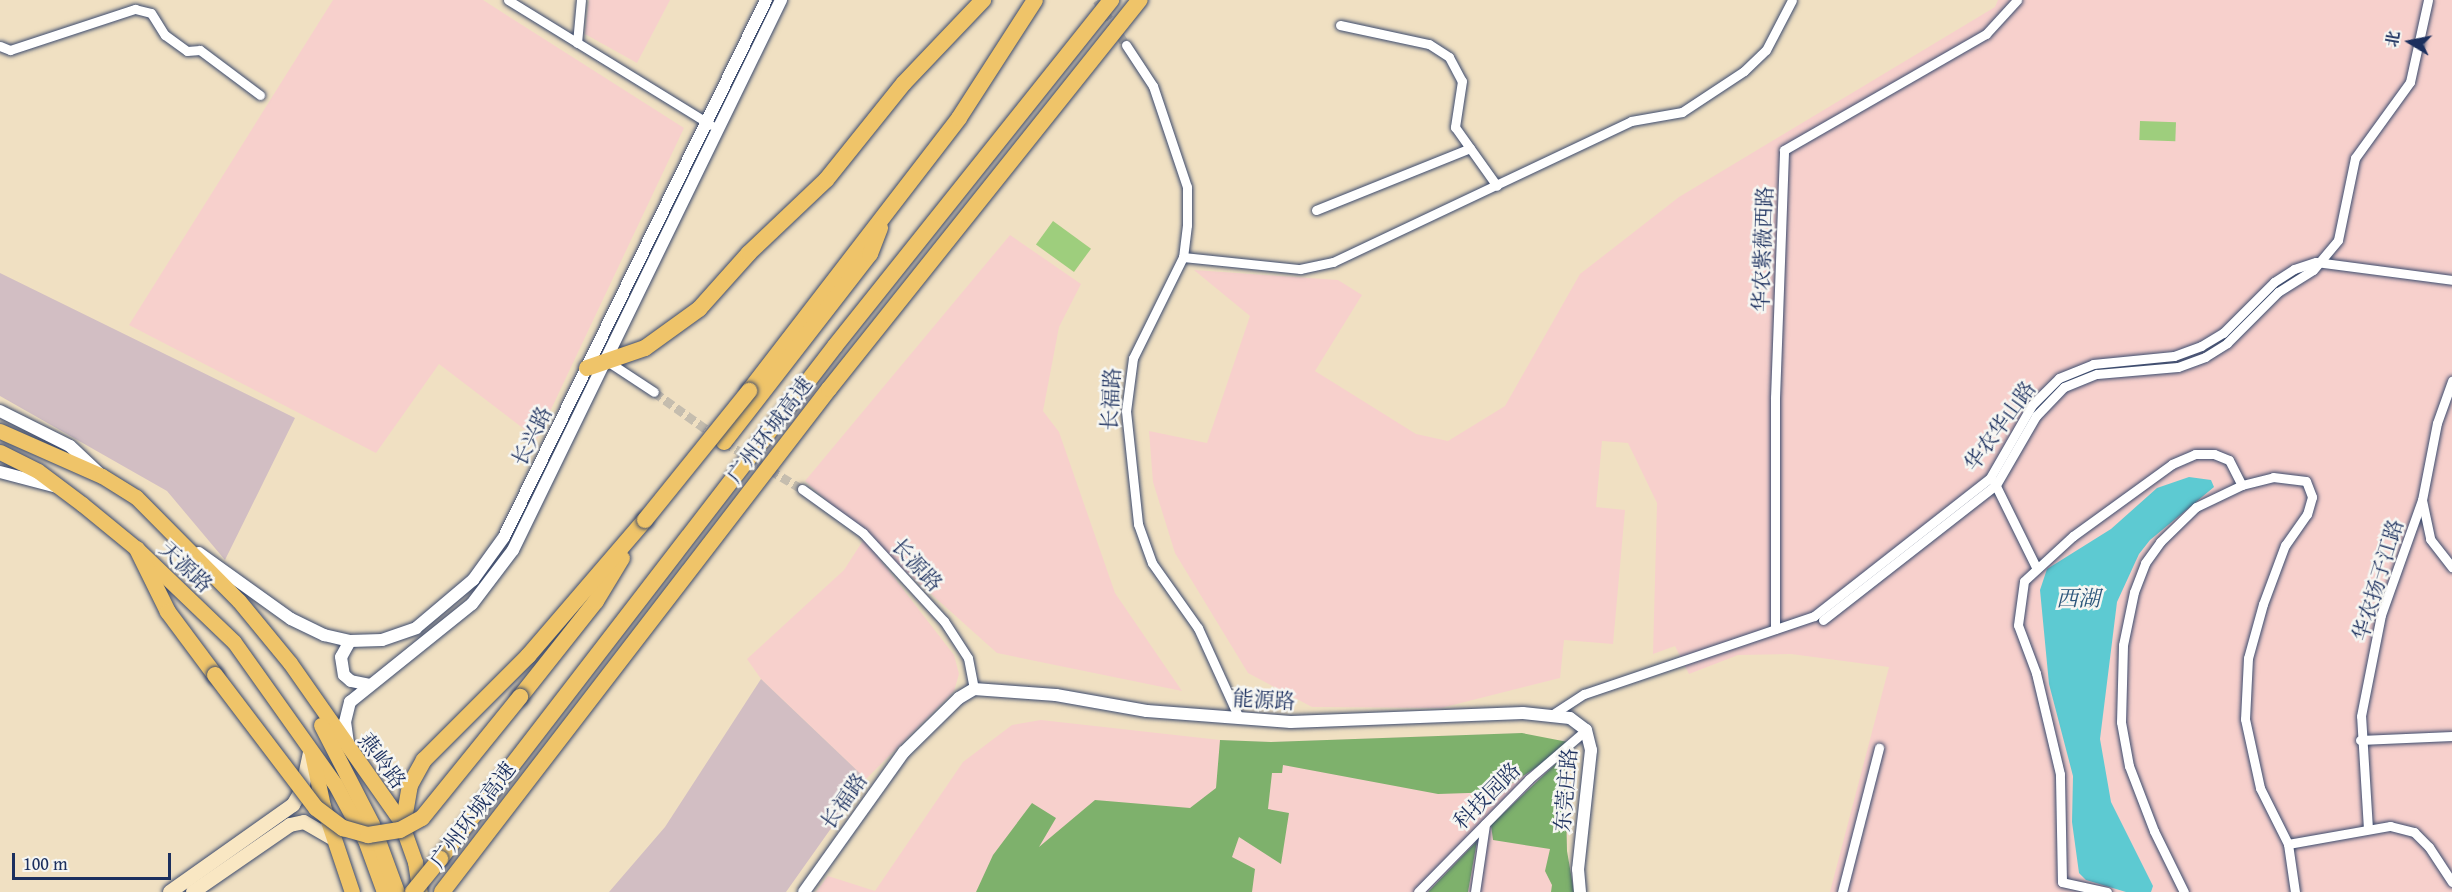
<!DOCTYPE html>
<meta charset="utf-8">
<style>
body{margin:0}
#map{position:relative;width:2452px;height:892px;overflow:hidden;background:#f0e0c2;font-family:"Gentium Book Plus","Noto Serif SC",serif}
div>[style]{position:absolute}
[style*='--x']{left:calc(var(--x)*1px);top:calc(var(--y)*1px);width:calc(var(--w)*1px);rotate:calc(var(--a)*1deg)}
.built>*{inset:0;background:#f7d0cc}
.industrial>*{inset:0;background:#d2bec3}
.green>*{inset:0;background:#9ece7d;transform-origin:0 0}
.forest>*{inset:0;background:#7eb16c}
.water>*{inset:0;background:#5dcad2}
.minor-tunnel>*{height:9px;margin-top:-4.5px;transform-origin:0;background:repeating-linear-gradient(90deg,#c5bdae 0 9px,transparent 0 13.5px)}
.roads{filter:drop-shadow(0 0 2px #3b4a6d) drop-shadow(0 0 2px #3b4a6d)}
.minor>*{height:9px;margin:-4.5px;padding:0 4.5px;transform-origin:4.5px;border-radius:4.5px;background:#fff}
.tertiary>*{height:12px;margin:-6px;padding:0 6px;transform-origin:6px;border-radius:6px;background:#fff}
.secondary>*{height:14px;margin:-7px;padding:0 7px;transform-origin:7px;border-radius:7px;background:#f9e7c3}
.trunk>*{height:15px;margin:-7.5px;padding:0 7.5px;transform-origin:7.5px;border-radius:7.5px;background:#efc469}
.motorway>*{height:16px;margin:-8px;padding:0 8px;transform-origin:8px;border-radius:8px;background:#efc469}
.bridges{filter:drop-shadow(0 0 2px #3b4a6d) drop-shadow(0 0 2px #3b4a6d)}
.motorway-bridge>*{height:16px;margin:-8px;padding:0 8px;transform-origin:8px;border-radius:8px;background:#efc469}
span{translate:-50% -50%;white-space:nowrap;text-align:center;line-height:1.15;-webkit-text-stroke:5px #f6f6f2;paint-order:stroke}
.street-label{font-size:21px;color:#1b2f5e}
.water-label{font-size:22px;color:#2c567b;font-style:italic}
.north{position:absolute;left:2380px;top:12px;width:60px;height:60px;-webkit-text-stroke:4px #f6f6f2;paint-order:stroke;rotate:280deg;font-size:16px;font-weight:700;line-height:24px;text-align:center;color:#1b2f5e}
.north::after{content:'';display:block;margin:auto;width:21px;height:27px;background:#1b2f5e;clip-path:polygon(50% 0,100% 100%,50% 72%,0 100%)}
.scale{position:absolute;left:12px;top:853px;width:159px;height:27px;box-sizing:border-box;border:3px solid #1b2f5e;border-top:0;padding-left:8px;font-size:18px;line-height:21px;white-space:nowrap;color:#1b2f5e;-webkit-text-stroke:4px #f6f6f2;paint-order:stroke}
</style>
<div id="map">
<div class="built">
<div style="clip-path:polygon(333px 0,483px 0,684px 128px,537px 439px,439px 364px,376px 453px,129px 325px)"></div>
<div style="clip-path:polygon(589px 0,670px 0,637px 63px,585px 34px)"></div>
<div style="clip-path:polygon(1998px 0,2452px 0,2452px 892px,1830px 892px,1889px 667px,1791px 654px,1738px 655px,1689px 674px,1675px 646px,1653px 654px,1657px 503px,1628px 443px,1602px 441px,1596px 507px,1625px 510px,1613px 644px,1564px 640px,1560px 678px,1441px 708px,1312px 707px,1248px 673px,1175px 553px,1153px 482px,1149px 431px,1207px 443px,1250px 316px,1194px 270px,1338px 280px,1362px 295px,1315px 371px,1416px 434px,1448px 441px,1505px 406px,1580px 274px,1679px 197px,1995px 7px)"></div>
<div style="clip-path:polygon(1010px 235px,1081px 284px,1059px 327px,1043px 411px,1059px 432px,1115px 593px,1182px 691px,997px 653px,805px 481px)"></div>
<div style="clip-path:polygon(864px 539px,954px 655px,959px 674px,954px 691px,866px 779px,761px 679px,747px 659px,844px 570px)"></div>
<div style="clip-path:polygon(1041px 720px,1220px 740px,1271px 742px,1522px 733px,1571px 744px,1567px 851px,1574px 892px,816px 892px,828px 876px,875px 891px,963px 762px,1012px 725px)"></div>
</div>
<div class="industrial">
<div style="clip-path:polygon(0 273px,295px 418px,225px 560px,167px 491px,0 396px)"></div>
<div style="clip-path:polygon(761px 679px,866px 779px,786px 892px,609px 892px,665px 827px)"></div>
</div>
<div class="green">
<div style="left:2140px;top:121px;width:36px;height:19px;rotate:2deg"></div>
<div style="left:1053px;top:221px;width:47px;height:29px;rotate:36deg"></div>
</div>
<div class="forest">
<div style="clip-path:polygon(1522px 733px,1573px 743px,1499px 792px,1438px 794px,1283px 765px,1282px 773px,1272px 773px,1268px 809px,1289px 813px,1281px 864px,1239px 837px,1232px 857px,1255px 869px,1252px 892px,976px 892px,993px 855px,1032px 803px,1056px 818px,1039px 847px,1095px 800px,1190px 808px,1216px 788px,1220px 740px,1271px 742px)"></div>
<div style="clip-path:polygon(1565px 755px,1567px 851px,1574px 892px,1551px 892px,1552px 885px,1545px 871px,1550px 849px,1493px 840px,1491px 825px)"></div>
<div style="clip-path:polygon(1477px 841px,1468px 892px,1428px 892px)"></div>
</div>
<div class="water">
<div style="clip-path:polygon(2189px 477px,2211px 480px,2214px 487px,2150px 540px,2139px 554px,2117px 602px,2100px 739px,2111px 802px,2153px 886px,2151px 892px,2126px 892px,2086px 880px,2079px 873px,2072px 822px,2073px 776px,2049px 684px,2040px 590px,2047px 569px,2111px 529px,2157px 488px)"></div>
</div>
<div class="minor-tunnel">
<div style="--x:1097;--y:0;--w:54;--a:57.2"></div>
<div style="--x:654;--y:392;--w:86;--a:35.5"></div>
<div style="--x:724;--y:442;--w:91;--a:31.1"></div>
</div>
<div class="roads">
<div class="minor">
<div style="--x:508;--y:0;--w:238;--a:31.6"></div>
<div style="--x:1340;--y:25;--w:91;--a:12.1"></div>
<div style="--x:1429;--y:44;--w:24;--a:33"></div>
<div style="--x:1449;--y:57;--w:27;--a:62"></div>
<div style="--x:1462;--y:81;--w:47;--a:98.7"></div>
<div style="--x:1455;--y:127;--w:72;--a:54.6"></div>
<div style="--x:577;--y:43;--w:43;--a:-84.7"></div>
<div style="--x:1126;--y:45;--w:49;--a:56.6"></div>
<div style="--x:1153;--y:86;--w:107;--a:71.4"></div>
<div style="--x:1187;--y:187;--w:38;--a:90"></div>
<div style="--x:1187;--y:225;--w:32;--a:97"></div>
<div style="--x:1183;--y:257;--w:113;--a:116.3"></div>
<div style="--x:1133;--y:358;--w:53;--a:97.5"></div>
<div style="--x:1126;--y:411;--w:114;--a:83.9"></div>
<div style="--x:1138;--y:524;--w:41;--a:70.3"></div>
<div style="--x:1152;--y:563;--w:80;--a:54.7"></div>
<div style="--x:1198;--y:628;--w:99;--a:65.5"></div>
<div style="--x:0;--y:46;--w:11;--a:22"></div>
<div style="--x:10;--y:50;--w:132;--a:-18.2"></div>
<div style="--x:135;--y:9;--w:16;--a:14"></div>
<div style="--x:151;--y:13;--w:26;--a:58"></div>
<div style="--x:165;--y:35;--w:27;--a:36"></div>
<div style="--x:187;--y:51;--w:13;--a:-4"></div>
<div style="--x:200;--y:50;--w:75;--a:36.9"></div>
<div style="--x:1316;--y:210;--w:166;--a:-21.9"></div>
<div style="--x:1183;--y:257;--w:118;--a:5.9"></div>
<div style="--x:1300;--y:269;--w:34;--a:-12"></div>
<div style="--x:1333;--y:262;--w:330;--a:-25.3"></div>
<div style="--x:1631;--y:121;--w:52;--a:-10"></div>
<div style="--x:1682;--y:112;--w:74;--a:-33.5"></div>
<div style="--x:1744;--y:71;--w:30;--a:-44"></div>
<div style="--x:1766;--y:50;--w:56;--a:-62.5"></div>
<div style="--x:607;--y:361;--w:56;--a:33.4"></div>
<div style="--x:1994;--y:482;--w:95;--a:63.7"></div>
<div style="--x:802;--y:489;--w:75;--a:35.8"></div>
<div style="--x:863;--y:533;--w:120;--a:47.4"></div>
<div style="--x:944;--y:621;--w:44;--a:57"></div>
<div style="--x:968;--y:658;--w:32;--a:79"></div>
<div style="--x:2422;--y:500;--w:40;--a:78"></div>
<div style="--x:2430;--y:539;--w:36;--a:52"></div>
<div style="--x:1823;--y:620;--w:219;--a:-38"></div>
<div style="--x:1996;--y:485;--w:80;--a:-59.9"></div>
<div style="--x:2036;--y:416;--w:40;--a:-46"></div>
<div style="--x:2064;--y:387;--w:35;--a:-22"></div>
<div style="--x:2097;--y:374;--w:81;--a:-4.9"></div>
<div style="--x:2178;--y:367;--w:29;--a:-20"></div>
<div style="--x:2205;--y:357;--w:26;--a:-32"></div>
<div style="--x:2227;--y:343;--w:72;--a:-45"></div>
<div style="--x:2278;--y:292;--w:41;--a:-32.2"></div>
<div style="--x:2313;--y:270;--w:39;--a:-50"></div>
<div style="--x:2338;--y:240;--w:84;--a:-78.3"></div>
<div style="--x:2355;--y:158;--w:94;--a:-54.1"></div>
<div style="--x:2410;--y:82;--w:84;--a:-77.6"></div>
<div style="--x:1775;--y:629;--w:231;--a:-90"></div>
<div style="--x:1775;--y:398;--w:248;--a:-87.9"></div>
<div style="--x:1784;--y:150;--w:233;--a:-29.9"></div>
<div style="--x:1986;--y:34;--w:46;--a:-47.6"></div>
<div style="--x:1553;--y:714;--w:37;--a:-33"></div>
<div style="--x:1584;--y:694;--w:243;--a:-18.7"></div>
<div style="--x:1814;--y:616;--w:224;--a:-38.1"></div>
<div style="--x:1990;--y:478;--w:84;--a:-60.1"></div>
<div style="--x:2032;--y:405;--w:38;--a:-45"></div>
<div style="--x:2059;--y:378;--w:37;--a:-22"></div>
<div style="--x:2093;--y:364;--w:81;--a:-5.6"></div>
<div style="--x:2174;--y:356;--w:29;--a:-20"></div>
<div style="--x:2201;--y:346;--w:26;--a:-31"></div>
<div style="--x:2223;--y:333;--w:72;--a:-45"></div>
<div style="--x:2274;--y:282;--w:24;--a:-33"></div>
<div style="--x:2294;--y:269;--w:23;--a:-18"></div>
<div style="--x:2316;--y:262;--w:137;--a:7.5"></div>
<div style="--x:2360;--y:740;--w:92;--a:-2.5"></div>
<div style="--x:2368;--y:829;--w:113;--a:-93.5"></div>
<div style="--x:2361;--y:716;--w:103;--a:-78.8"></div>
<div style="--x:2381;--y:615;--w:122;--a:-70.4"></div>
<div style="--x:2422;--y:500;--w:78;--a:-79"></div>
<div style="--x:2437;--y:423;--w:45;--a:-70.3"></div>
<div style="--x:2288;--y:844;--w:104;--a:-10"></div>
<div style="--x:2390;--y:826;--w:25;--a:14"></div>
<div style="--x:2414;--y:832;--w:21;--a:45"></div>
<div style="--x:2429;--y:847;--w:42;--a:56.7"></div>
<div style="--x:1418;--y:892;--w:158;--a:-45.5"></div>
<div style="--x:1529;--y:779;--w:75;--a:-40.7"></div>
<div style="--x:1475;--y:892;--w:69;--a:-81.6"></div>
<div style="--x:1842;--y:892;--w:149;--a:-75.6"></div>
<div style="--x:2107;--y:892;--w:46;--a:-167.5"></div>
<div style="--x:2062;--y:882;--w:108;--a:-91.1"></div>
<div style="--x:2060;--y:774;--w:104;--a:-103.4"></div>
<div style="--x:2036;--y:673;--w:51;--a:-110.6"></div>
<div style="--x:2018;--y:625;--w:44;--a:-82.2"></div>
<div style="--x:2024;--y:581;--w:67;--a:-42.6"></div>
<div style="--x:2073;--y:536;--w:122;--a:-36"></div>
<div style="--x:2172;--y:464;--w:25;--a:-23"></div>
<div style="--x:2195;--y:454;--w:19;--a:0"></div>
<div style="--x:2214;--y:454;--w:16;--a:22"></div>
<div style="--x:2229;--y:460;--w:28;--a:63"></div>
<div style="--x:2184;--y:892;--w:68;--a:-116.2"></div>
<div style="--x:2154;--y:831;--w:70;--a:-111"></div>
<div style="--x:2129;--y:766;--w:45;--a:-100.3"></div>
<div style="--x:2121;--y:722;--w:77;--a:-88.5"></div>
<div style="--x:2123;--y:645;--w:54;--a:-78.3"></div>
<div style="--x:2134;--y:592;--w:31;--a:-69"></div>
<div style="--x:2145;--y:563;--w:26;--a:-54"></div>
<div style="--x:2160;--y:542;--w:50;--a:-44.2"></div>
<div style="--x:2196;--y:507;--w:51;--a:-25.6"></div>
<div style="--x:2242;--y:485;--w:32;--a:-14"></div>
<div style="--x:2273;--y:477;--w:33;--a:7"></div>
<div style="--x:2306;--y:481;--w:17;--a:69"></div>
<div style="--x:2312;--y:497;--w:18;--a:106"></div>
<div style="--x:2307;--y:514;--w:38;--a:125"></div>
<div style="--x:2285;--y:545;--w:63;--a:110.4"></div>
<div style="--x:2263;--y:604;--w:56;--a:105.5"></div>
<div style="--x:2248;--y:658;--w:61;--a:92.8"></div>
<div style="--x:2245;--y:719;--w:71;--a:77.7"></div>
<div style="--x:2260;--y:788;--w:63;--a:63.4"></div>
<div style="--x:2288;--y:844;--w:49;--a:81.7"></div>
</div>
<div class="tertiary">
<div style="--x:0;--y:411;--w:78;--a:26.6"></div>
<div style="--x:70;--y:446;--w:40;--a:43"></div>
<div style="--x:0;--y:472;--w:59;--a:14.7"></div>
<div style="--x:199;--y:553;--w:113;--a:35.7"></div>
<div style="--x:291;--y:619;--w:37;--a:26"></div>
<div style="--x:324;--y:635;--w:27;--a:13"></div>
<div style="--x:350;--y:641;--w:32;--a:-2"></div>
<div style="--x:382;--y:640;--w:36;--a:-19"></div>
<div style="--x:416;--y:628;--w:75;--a:-40.1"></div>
<div style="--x:473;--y:580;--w:53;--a:-54.2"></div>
<div style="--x:504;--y:537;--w:598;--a:-63.99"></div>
<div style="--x:350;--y:641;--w:18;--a:119"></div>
<div style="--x:341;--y:657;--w:18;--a:81"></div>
<div style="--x:344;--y:675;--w:9;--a:41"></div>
<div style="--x:351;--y:681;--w:19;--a:12"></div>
<div style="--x:348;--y:743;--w:21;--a:-98"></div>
<div style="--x:345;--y:722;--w:21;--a:-76"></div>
<div style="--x:350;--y:702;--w:156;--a:-38.8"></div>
<div style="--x:472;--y:604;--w:68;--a:-52.8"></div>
<div style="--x:513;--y:550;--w:612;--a:-64.02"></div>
<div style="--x:804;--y:892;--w:172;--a:-54.5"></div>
<div style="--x:904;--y:752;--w:77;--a:-44.5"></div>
<div style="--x:959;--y:698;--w:17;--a:-31"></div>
<div style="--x:974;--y:689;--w:82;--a:4.2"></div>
<div style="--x:1056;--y:695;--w:92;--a:10"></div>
<div style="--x:1147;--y:711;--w:144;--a:4.4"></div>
<div style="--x:1291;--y:722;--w:232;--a:-2.2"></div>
<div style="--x:1523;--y:713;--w:47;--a:6.1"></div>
<div style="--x:1570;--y:718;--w:20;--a:37"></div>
<div style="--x:1586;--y:730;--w:21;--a:76"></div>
<div style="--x:1591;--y:750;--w:120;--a:96.2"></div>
<div style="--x:1578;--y:869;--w:23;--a:85"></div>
</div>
<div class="secondary">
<div style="--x:170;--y:892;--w:151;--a:-35.3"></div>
<div style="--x:293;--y:805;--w:17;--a:-59"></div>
<div style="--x:302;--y:790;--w:38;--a:-78"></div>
<div style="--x:193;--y:892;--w:118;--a:-34.6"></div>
<div style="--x:290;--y:825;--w:14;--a:-12"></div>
<div style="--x:304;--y:822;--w:34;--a:30"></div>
</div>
<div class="trunk">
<div style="--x:0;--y:431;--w:111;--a:23.8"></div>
<div style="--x:102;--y:476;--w:40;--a:32"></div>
<div style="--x:136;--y:497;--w:146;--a:45.3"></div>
<div style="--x:239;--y:601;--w:80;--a:50.6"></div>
<div style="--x:290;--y:663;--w:192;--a:55"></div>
<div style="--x:400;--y:820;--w:45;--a:70.3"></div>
<div style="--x:415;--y:862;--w:30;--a:81"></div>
<div style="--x:0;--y:452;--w:42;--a:26.6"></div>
<div style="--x:38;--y:471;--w:55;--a:36.9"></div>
<div style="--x:82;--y:504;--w:71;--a:39.3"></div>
<div style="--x:137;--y:549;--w:134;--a:43.8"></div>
<div style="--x:234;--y:642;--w:174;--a:54.6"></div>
<div style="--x:335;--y:784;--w:64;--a:61.8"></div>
<div style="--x:365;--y:840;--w:55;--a:69.9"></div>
<div style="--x:321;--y:725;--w:111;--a:62.7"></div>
<div style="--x:372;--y:824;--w:72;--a:69.8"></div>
<div style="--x:312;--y:754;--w:53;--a:78.1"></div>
<div style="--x:323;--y:806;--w:91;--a:71.4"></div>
</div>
<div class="motorway">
<div style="--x:587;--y:368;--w:61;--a:-19"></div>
<div style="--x:645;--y:348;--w:67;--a:-35.8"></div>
<div style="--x:699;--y:309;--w:75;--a:-48.2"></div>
<div style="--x:749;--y:253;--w:106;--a:-43.5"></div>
<div style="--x:826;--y:180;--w:124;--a:-51.2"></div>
<div style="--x:904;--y:83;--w:115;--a:-46.4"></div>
<div style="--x:749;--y:391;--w:344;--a:-52.4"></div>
<div style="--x:959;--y:118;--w:140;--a:-57.2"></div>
<div style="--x:724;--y:442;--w:238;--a:-52.2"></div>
<div style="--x:870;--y:254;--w:28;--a:-69"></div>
<div style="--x:137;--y:549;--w:70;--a:63.8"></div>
<div style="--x:168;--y:612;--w:79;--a:53.3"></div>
<div style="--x:520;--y:697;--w:122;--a:-51.6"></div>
<div style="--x:596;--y:601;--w:50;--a:-58.8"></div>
<div style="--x:403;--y:825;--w:41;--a:-80.1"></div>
<div style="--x:410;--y:785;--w:29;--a:-61"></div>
<div style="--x:424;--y:760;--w:147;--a:-45"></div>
<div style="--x:528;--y:656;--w:179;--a:-49.3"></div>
<div style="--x:440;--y:859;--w:647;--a:-52.4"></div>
<div style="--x:835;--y:346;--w:443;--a:-51.4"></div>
<div style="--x:442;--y:892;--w:635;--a:-52.43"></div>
<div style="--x:829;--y:389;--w:498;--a:-51.4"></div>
</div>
</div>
<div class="bridges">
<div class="motorway-bridge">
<div style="--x:645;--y:520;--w:166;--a:-51.1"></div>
<div style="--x:215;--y:675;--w:167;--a:52.8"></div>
<div style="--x:316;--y:808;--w:34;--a:37"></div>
<div style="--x:343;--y:828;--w:26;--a:16"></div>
<div style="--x:368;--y:835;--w:32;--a:-9"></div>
<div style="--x:400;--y:830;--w:25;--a:-29"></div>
<div style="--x:422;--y:818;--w:156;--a:-51"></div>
<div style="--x:413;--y:892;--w:43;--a:-50.7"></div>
</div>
</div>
<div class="street-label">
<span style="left:1763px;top:249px;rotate:-88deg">华农紫薇西路</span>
<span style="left:1111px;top:399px;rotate:-87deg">长福路</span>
<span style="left:2000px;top:426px;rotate:-54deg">华农华山路</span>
<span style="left:770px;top:430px;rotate:-53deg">广州环城高速</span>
<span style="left:532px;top:436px;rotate:-64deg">长兴路</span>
<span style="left:917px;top:565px;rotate:47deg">长源路</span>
<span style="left:186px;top:567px;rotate:43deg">天源路</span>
<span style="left:2378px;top:580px;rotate:-73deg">华农扬子江路</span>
<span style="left:1264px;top:700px;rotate:3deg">能源路</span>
<span style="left:382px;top:761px;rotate:53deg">燕岭路</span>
<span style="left:1566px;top:790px;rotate:-85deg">东莞庄路</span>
<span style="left:1487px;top:796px;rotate:-45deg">科技园路</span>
<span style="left:844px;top:801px;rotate:-55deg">长福路</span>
<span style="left:473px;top:815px;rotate:-53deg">广州环城高速</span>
</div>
<div class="water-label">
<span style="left:2078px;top:599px">西湖</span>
</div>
<div class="north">北</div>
<div class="scale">100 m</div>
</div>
